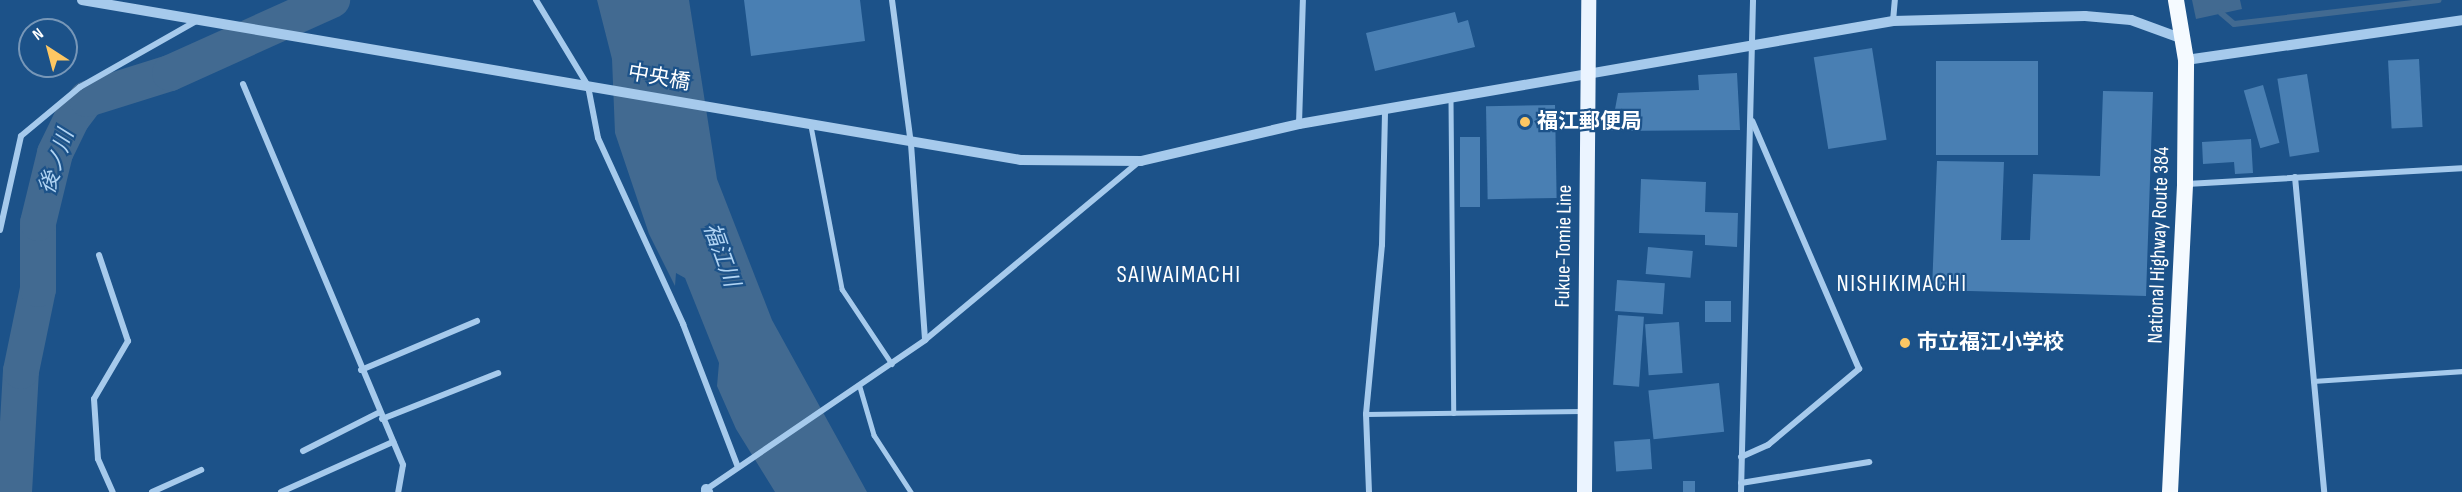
<!DOCTYPE html>
<meta charset="utf-8">
<style>
body{margin:0}
#map{position:relative;width:2462px;height:492px;overflow:hidden;background:#1c5289;font-family:"Sofia Sans Condensed","Noto Sans JP",sans-serif}
div>[style]{position:absolute}
[style*='--x']{left:calc(var(--x)*1px);top:calc(var(--y)*1px);width:calc(var(--w)*1px);rotate:calc(var(--a)*1deg)}
.water>*{inset:0;background:#426a91}
.stream>*{height:6px;margin:-3px;padding:0 3px;transform-origin:3px;border-radius:3px;background:#426a91}
.river>*{height:36px;margin:-18px;padding:0 18px;transform-origin:18px;border-radius:18px;background:#426a91}
.building>*{inset:0;background:#497fb3;transform-origin:0 0}
.service>*{height:4.5px;margin:-2.25px;padding:0 2.25px;transform-origin:2.25px;border-radius:2.25px;background:#a6caec}
.minor>*{height:6px;margin:-3px;padding:0 3px;transform-origin:3px;border-radius:3px;background:#a6caec}
.tertiary>*{height:10px;margin:-5px;padding:0 5px;transform-origin:5px;border-radius:5px;background:#a6caec}
.primary>*{height:15px;margin:-7.5px;padding:0 7.5px;transform-origin:7.5px;border-radius:7.5px;background:#ebf4ff}
.trunk>*{height:16px;margin:-8px;padding:0 8px;transform-origin:8px;border-radius:8px;background:#f5faff}
.dots>*{width:16px;height:16px;translate:-50% -50%;box-sizing:border-box;border:3px solid #1c5289;border-radius:50%}
span{translate:-50% -50%;white-space:nowrap;text-align:center;line-height:1.15;-webkit-text-stroke:4.5px #1c5289;paint-order:stroke}
.street-label{font-size:21px;color:#fff}
.poi-label{font-size:21px;color:#fff;font-weight:700}
.left{translate:0 -50%;text-align:left}
.water-label{font-size:22px;color:#b1d4f3;font-style:italic}
.quarter-label{font-size:24px;color:#fff;letter-spacing:1.5px}
.north{position:absolute;left:18px;top:18px;width:60px;height:60px;box-sizing:border-box;background:#1c5289;border:2px solid #7797b8;border-radius:50%;rotate:324deg;font-size:16px;font-weight:700;line-height:24px;text-align:center;color:#fff}
.north::after{content:'';display:block;margin:auto;width:21px;height:27px;background:#fdc763;clip-path:polygon(50% 0,100% 100%,50% 72%,0 100%)}
</style>
<div id="map">
<div class="water">
<div style="clip-path:polygon(597px 0,689px 0,717px 179px,772px 320px,867px 492px,775px 492px,736px 429px,717px 386px,719px 363px,685px 278px,676px 273px,675px 286px,649px 234px,615px 133px,612px 59px)"></div>
<div style="clip-path:polygon(2192px 0,2240px 0,2242px 9px,2196px 19px)"></div>
</div>
<div class="stream">
<div style="--x:2221;--y:13;--w:17;--a:40"></div>
<div style="--x:2234;--y:24;--w:206;--a:-6.7"></div>
</div>
<div class="river">
<div style="--x:14;--y:492;--w:121;--a:-86.7"></div>
<div style="--x:21;--y:371;--w:84;--a:-78.3"></div>
<div style="--x:38;--y:289;--w:66;--a:-90"></div>
<div style="--x:38;--y:223;--w:72;--a:-76.3"></div>
<div style="--x:55;--y:153;--w:37;--a:-64"></div>
<div style="--x:71;--y:120;--w:26;--a:-53"></div>
<div style="--x:87;--y:99;--w:87;--a:-17.4"></div>
<div style="--x:170;--y:73;--w:178;--a:-24.3"></div>
</div>
<div class="building">
<div style="clip-path:polygon(744px 0,860px 0,865px 41px,751px 56px)"></div>
<div style="clip-path:polygon(1455px 12px,1458px 23px,1468px 20px,1475px 47px,1375px 71px,1366px 33px)"></div>
<div style="left:1872px;top:48px;width:93px;height:59px;rotate:81deg"></div>
<div style="left:2419px;top:59px;width:68px;height:31px;rotate:87deg"></div>
<div style="left:2038px;top:61px;width:94px;height:102px;rotate:90deg"></div>
<div style="clip-path:polygon(1737px 73px,1740px 130px,1611px 131px,1618px 93px,1699px 90px,1698px 75px)"></div>
<div style="left:2307px;top:74px;width:79px;height:30px;rotate:81deg"></div>
<div style="left:2263px;top:85px;width:60px;height:20px;rotate:74deg"></div>
<div style="clip-path:polygon(2103px 91px,2153px 92px,2146px 296px,1932px 290px,1937px 161px,2004px 162px,2001px 240px,2030px 240px,2033px 174px,2100px 176px)"></div>
<div style="left:1555px;top:105px;width:93px;height:69px;rotate:89deg"></div>
<div style="left:1460px;top:137px;width:20px;height:70px"></div>
<div style="clip-path:polygon(2251px 139px,2253px 173px,2235px 174px,2234px 162px,2203px 164px,2202px 142px)"></div>
<div style="clip-path:polygon(1641px 179px,1706px 182px,1705px 212px,1738px 213px,1737px 247px,1705px 245px,1705px 235px,1639px 233px)"></div>
<div style="left:1648px;top:247px;width:45px;height:27px;rotate:5deg"></div>
<div style="left:1617px;top:280px;width:48px;height:31px;rotate:4deg"></div>
<div style="left:1705px;top:301px;width:26px;height:21px"></div>
<div style="left:1618px;top:315px;width:26px;height:70px;rotate:4deg"></div>
<div style="left:1679px;top:322px;width:51px;height:34px;rotate:86deg"></div>
<div style="left:1719px;top:383px;width:49px;height:71px;rotate:84deg"></div>
<div style="left:1650px;top:439px;width:30px;height:36px;rotate:86deg"></div>
<div style="left:1695px;top:481px;width:11px;height:12px;rotate:90deg"></div>
</div>
<div class="service">
<div style="--x:1451;--y:100;--w:313;--a:89.5"></div>
<div style="--x:811;--y:126;--w:166;--a:79.2"></div>
<div style="--x:842;--y:289;--w:90;--a:56.3"></div>
<div style="--x:2313;--y:381;--w:149;--a:-3.8"></div>
<div style="--x:860;--y:387;--w:50;--a:73.7"></div>
<div style="--x:874;--y:435;--w:68;--a:57"></div>
<div style="--x:1366;--y:414;--w:216;--a:-0.8"></div>
</div>
<div class="minor">
<div style="--x:536;--y:0;--w:100;--a:58.8"></div>
<div style="--x:588;--y:86;--w:53;--a:79.1"></div>
<div style="--x:598;--y:138;--w:205;--a:65.4"></div>
<div style="--x:683;--y:324;--w:153;--a:69"></div>
<div style="--x:892;--y:0;--w:145;--a:82.5"></div>
<div style="--x:911;--y:144;--w:196;--a:85.9"></div>
<div style="--x:1893;--y:21;--w:21;--a:-85"></div>
<div style="--x:243;--y:84;--w:413;--a:67.2"></div>
<div style="--x:403;--y:465;--w:27;--a:100"></div>
<div style="--x:1299;--y:124;--w:124;--a:-88.2"></div>
<div style="--x:2295;--y:177;--w:316;--a:84.7"></div>
<div style="--x:2187;--y:184;--w:275;--a:-3.3"></div>
<div style="--x:0;--y:230;--w:96;--a:-77.4"></div>
<div style="--x:21;--y:136;--w:77;--a:-39.7"></div>
<div style="--x:80;--y:87;--w:136;--a:-29.6"></div>
<div style="--x:99;--y:255;--w:91;--a:71.4"></div>
<div style="--x:128;--y:341;--w:67;--a:120.4"></div>
<div style="--x:94;--y:399;--w:60;--a:86.2"></div>
<div style="--x:98;--y:459;--w:36;--a:66"></div>
<div style="--x:361;--y:370;--w:126;--a:-22.9"></div>
<div style="--x:382;--y:419;--w:125;--a:-21.6"></div>
<div style="--x:303;--y:451;--w:86;--a:-26.9"></div>
<div style="--x:1741;--y:457;--w:30;--a:-24"></div>
<div style="--x:1768;--y:445;--w:119;--a:-39.9"></div>
<div style="--x:1859;--y:369;--w:270;--a:-113.3"></div>
<div style="--x:1741;--y:483;--w:130;--a:-9.3"></div>
<div style="--x:704;--y:491;--w:268;--a:-34.3"></div>
<div style="--x:925;--y:340;--w:280;--a:-39.8"></div>
<div style="--x:152;--y:492;--w:54;--a:-24.2"></div>
<div style="--x:281;--y:492;--w:123;--a:-24.1"></div>
<div style="--x:1369;--y:492;--w:78;--a:-92.2"></div>
<div style="--x:1366;--y:414;--w:170;--a:-84.6"></div>
<div style="--x:1382;--y:245;--w:134;--a:-88.7"></div>
<div style="--x:1741;--y:492;--w:492;--a:-88.6"></div>
</div>
<div class="tertiary">
<div style="--x:82;--y:0;--w:953;--a:9.67"></div>
<div style="--x:1021;--y:160;--w:120;--a:0.5"></div>
<div style="--x:1141;--y:161;--w:162;--a:-13.2"></div>
<div style="--x:1299;--y:124;--w:603;--a:-9.84"></div>
<div style="--x:1893;--y:21;--w:192;--a:-1.5"></div>
<div style="--x:2085;--y:16;--w:46;--a:5"></div>
<div style="--x:2131;--y:20;--w:55;--a:20.1"></div>
<div style="--x:2186;--y:60;--w:279;--a:-8.2"></div>
<div style="--x:706;--y:489;--w:4;--a:56"></div>
</div>
<div class="primary">
<div style="--x:1584;--y:492;--w:492;--a:-89.5"></div>
</div>
<div class="trunk">
<div style="--x:2170;--y:492;--w:308;--a:-87.2"></div>
<div style="--x:2185;--y:184;--w:124;--a:-89.5"></div>
<div style="--x:2186;--y:60;--w:61;--a:-99.5"></div>
</div>
<div class="dots">
<div style="left:1525px;top:122px;background:#fdc763"></div>
<div style="left:1905px;top:343px;background:#fdc763"></div>
</div>
<div class="street-label">
<span style="left:659px;top:78px;rotate:10deg">中央橋</span>
<span style="left:2159px;top:245px;rotate:-88deg">National Highway Route 384</span>
<span style="left:1564px;top:246px;rotate:-89deg">Fukue-Tomie Line</span>
</div>
<div class="poi-label">
<span class="left" style="left:1537px;top:122px">福江郵便局</span>
<span class="left" style="left:1917px;top:343px">市立福江小学校</span>
</div>
<div class="water-label">
<span style="left:57px;top:162px;rotate:-72deg">後ノ川</span>
<span style="left:721px;top:255px;rotate:70deg">福江川</span>
</div>
<div class="quarter-label">
<span style="left:1179px;top:275px">SAIWAIMACHI</span>
<span style="left:1902px;top:284px">NISHIKIMACHI</span>
</div>
<div class="north">N</div>
</div>
